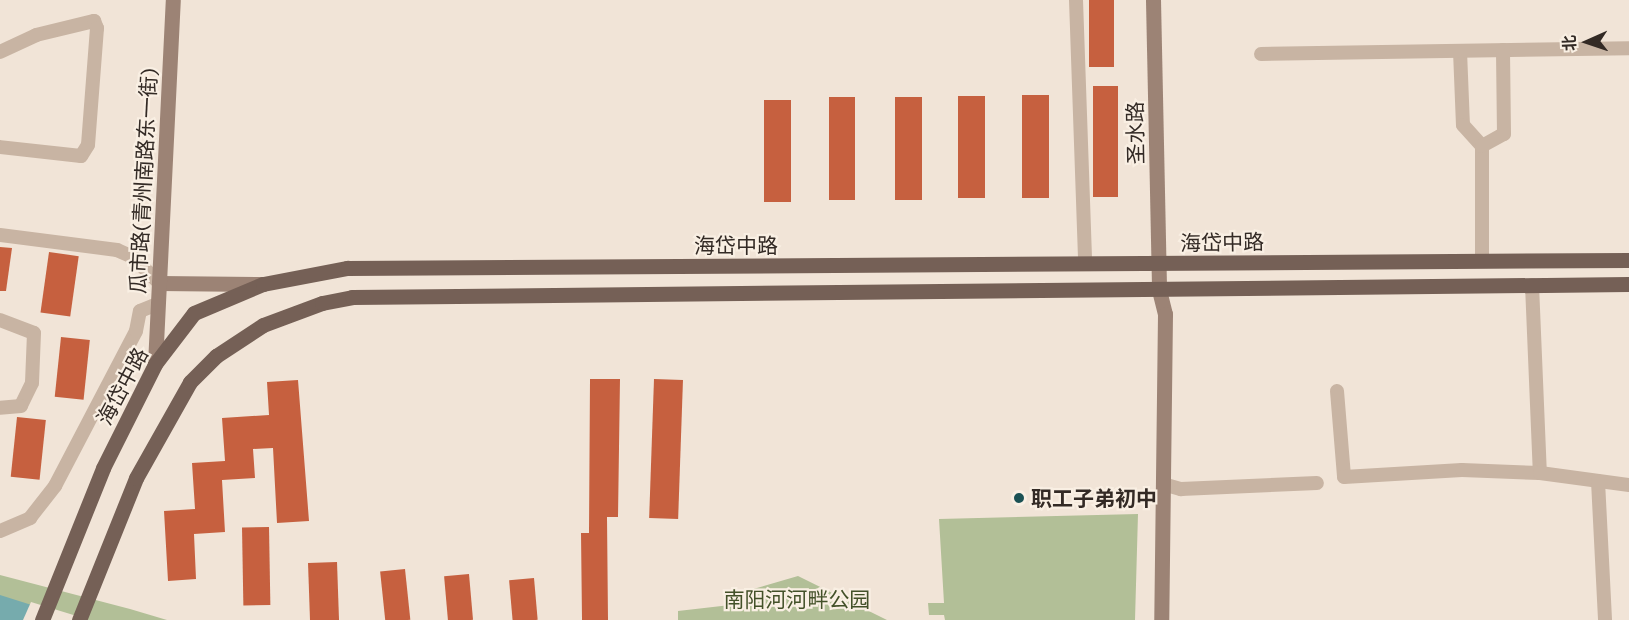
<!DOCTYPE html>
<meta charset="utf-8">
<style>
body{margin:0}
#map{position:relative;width:1629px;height:620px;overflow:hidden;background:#f1e4d7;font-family:Commissioner,"Noto Sans SC",sans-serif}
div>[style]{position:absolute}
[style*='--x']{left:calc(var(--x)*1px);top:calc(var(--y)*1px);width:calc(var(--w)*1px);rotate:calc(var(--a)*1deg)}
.green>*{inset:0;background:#b2bf97}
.water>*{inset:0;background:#76abad}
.pier>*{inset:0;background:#f1e4d7}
.building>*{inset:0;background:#c6603f;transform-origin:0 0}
.street>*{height:14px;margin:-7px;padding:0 7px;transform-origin:7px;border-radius:7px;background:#c8b4a3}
.secondary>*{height:15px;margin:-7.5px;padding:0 7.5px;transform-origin:7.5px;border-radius:7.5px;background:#9c8375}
.primary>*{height:15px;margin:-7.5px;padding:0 7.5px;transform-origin:7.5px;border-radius:7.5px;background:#756056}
.dots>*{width:16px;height:16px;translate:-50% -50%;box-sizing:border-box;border:3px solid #f9efe3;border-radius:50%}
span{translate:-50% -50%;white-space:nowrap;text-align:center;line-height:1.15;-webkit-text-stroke:4.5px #f9efe3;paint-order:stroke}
.street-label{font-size:21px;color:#332a25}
.poi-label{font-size:21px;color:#332a25;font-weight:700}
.left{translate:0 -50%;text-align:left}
.park-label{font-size:21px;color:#435129}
.north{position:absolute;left:1557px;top:12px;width:60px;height:60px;-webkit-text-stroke:4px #f9efe3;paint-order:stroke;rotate:267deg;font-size:16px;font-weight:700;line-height:24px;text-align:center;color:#332a25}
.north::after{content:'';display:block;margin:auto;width:21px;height:27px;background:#332a25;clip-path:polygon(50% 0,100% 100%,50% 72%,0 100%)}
</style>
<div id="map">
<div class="green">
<div style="clip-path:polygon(1138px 514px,1135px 620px,945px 620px,944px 615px,929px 615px,928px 603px,944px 603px,939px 519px)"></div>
<div style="clip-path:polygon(0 575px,130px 609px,167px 620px,0 620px)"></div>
<div style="clip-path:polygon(798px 576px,887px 620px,678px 620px,678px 611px,739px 604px,750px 590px)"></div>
</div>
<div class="water">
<div style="clip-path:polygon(0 595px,79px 620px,0 620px)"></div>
</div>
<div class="pier">
<div style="clip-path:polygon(31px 602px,80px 617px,82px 620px,23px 620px)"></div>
</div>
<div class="building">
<div style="left:1089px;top:0;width:25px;height:67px"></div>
<div style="left:1093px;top:86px;width:25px;height:111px"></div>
<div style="left:1022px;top:95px;width:27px;height:103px"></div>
<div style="left:958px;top:96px;width:27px;height:102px"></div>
<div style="left:829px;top:97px;width:26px;height:103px"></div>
<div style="left:922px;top:97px;width:103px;height:27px;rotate:90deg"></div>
<div style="left:764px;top:100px;width:27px;height:102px"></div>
<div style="clip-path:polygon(0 247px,12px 248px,6px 291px,0 291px)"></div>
<div style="left:49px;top:252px;width:30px;height:61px;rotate:8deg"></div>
<div style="left:61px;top:337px;width:29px;height:60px;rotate:6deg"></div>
<div style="clip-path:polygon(590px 379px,620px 379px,618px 517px,607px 517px,608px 620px,582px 620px,581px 533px,589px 533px)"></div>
<div style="left:654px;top:379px;width:29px;height:139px;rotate:2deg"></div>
<div style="clip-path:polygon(298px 380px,309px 521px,277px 523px,273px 448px,253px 449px,255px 478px,222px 480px,225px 532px,194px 534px,196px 579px,168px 581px,164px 511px,195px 509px,192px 463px,225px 461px,222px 418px,269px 415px,267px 382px)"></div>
<div style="left:17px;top:417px;width:29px;height:60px;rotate:6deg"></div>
<div style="left:269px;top:527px;width:78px;height:27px;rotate:89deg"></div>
<div style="left:337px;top:562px;width:58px;height:29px;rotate:88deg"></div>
<div style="left:405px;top:569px;width:51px;height:25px;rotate:84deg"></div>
<div style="left:469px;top:574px;width:46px;height:25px;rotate:85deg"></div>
<div style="left:534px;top:578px;width:42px;height:25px;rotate:85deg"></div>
</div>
<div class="street">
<div style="--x:1076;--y:0;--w:264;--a:88"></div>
<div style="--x:1460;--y:51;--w:74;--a:87.7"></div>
<div style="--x:1463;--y:125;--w:28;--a:48"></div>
<div style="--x:1482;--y:146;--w:115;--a:90"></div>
<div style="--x:0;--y:52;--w:40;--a:-25"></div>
<div style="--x:36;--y:35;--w:60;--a:-13.6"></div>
<div style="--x:94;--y:21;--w:8;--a:67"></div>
<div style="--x:97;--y:28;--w:117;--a:94.4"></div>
<div style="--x:88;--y:145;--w:13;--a:122"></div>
<div style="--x:81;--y:156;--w:81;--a:-173.7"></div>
<div style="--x:1261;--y:54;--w:368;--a:-0.9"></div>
<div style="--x:1482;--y:146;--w:25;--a:-29"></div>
<div style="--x:1504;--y:134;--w:84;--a:-90.7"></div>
<div style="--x:0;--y:235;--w:118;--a:7.3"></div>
<div style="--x:117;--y:250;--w:17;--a:24"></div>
<div style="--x:133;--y:257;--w:37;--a:45"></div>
<div style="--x:1532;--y:285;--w:188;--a:87.6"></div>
<div style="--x:0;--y:320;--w:36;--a:21"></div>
<div style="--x:34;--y:333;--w:50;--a:92.3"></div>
<div style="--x:32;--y:383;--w:25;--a:116"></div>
<div style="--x:21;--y:406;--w:21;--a:175"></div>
<div style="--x:1337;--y:391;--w:86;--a:85.3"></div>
<div style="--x:1344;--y:477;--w:118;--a:-3.4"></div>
<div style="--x:1462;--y:470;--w:78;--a:2.2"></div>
<div style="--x:1540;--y:473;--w:90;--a:7.7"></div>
<div style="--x:1598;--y:481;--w:139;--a:87.1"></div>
<div style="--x:1163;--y:484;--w:19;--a:16"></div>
<div style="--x:1181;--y:489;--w:136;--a:-2.5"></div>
<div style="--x:0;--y:531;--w:33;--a:-23"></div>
<div style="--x:30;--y:518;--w:41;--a:-52"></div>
<div style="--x:55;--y:486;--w:175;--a:-62.4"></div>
<div style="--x:136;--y:331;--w:20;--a:-79"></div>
<div style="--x:140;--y:311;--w:18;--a:-22"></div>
</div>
<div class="secondary">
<div style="--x:1153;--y:0;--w:290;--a:88.8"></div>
<div style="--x:1159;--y:290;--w:25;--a:76"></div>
<div style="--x:1165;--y:314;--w:306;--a:90.7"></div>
<div style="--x:159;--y:283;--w:104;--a:0.6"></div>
<div style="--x:155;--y:364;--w:364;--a:-87.2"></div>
</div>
<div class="primary">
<div style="--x:42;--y:620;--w:164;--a:-68.1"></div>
<div style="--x:103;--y:468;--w:116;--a:-63.4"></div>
<div style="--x:155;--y:364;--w:64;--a:-52.6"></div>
<div style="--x:194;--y:313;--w:75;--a:-22.8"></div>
<div style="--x:263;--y:284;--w:86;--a:-10.8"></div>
<div style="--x:347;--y:268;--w:1282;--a:-0.36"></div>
<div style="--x:79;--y:620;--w:153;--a:-68.1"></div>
<div style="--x:136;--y:478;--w:110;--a:-60.6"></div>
<div style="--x:190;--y:382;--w:37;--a:-45"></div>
<div style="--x:216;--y:356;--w:56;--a:-33.4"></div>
<div style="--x:263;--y:325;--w:63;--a:-20.4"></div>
<div style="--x:322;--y:303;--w:31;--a:-11"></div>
<div style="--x:352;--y:297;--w:1277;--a:-0.58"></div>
</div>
<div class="dots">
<div style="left:1019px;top:498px;background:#1b5154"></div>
</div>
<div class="street-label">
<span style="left:1135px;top:133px;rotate:-91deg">圣水路</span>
<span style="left:143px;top:181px;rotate:-87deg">瓜市路(青州南路东一街)</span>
<span style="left:1222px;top:242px;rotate:-1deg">海岱中路</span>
<span style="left:736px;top:245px">海岱中路</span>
<span style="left:122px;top:386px;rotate:-62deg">海岱中路</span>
</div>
<div class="poi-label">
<span class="left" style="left:1031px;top:498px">职工子弟初中</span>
</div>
<div class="park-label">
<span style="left:797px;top:599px">南阳河河畔公园</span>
</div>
<div class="north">北</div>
</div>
